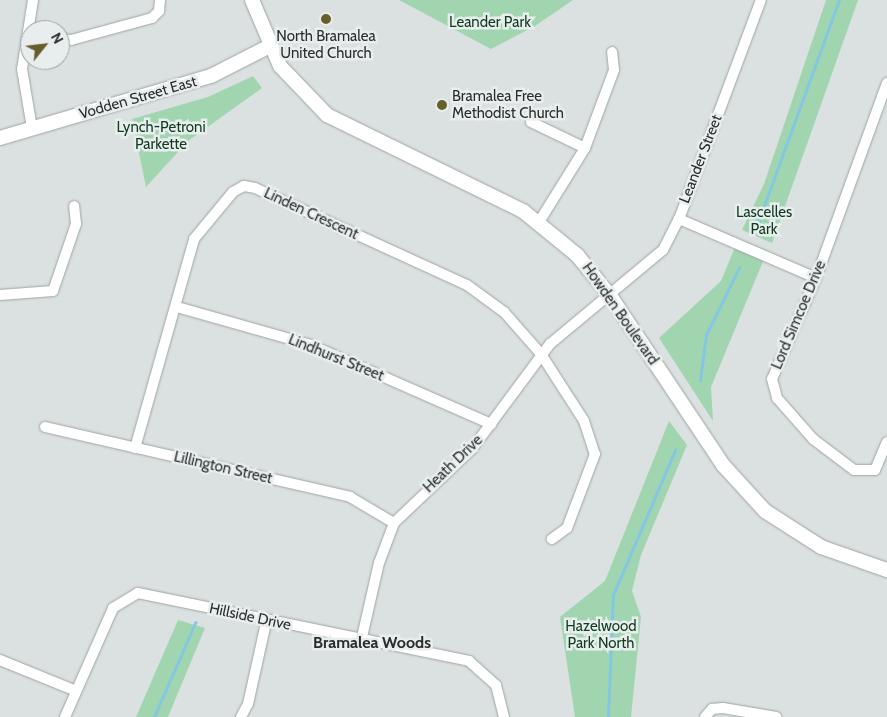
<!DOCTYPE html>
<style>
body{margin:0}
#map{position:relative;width:887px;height:717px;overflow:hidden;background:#dae1e0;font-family:Cabin,sans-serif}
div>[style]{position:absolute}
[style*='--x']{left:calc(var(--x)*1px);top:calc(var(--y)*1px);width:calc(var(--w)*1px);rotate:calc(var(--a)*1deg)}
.green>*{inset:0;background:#a1d5b0}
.stream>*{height:2.5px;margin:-1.25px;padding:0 1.25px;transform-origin:1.25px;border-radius:1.25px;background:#84c7e3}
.roads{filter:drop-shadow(0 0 1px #9ea4a3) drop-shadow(0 0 1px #9ea4a3)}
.street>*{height:10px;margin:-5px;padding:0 5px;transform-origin:5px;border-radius:5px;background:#fff}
.secondary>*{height:14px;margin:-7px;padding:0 7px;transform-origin:7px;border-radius:7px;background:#fff}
.dots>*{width:14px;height:14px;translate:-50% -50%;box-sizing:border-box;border:2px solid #e7eeed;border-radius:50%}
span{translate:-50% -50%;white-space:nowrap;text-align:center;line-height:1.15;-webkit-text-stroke:5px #e7eeed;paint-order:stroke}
.park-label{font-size:15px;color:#113b21}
.poi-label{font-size:15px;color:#2c2e2e}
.left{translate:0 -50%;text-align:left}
.street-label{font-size:15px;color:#2c2e2e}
.neighbourhood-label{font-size:16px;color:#2c2e2e;font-weight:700}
.north{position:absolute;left:20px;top:20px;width:50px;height:50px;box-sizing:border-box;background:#e7eeed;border:1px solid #9ca1a1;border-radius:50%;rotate:61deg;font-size:14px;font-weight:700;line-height:20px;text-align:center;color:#2c2e2e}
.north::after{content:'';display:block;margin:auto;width:18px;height:22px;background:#675e2b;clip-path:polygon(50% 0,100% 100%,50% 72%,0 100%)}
</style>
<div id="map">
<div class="green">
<div style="clip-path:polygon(399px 0,573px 0,535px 26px,491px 49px)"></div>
<div style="clip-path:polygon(826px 0,858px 0,772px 243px,742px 230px,764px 184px)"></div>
<div style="clip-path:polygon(253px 76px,262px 88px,188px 141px,146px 187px,132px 119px,208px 97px)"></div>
<div style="clip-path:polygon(735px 247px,764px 259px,711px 387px,713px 421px,659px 338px,721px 281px)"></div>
<div style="clip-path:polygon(669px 421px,687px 445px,641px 555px,632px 591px,641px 617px,631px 717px,575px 717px,560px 617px,605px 581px)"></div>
<div style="clip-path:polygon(178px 620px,205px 628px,168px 717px,136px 717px)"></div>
</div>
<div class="stream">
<div style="--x:756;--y:228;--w:243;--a:-70"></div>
<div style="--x:700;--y:381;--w:46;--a:-82.6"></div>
<div style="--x:706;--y:335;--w:75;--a:-63.8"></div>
<div style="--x:154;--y:717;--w:103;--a:-66.4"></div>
<div style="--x:608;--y:717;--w:122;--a:-87.7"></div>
<div style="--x:613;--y:595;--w:158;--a:-66.8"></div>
</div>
<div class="roads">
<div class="street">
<div style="--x:60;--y:39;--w:11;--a:5"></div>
<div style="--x:71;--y:40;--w:84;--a:-15.2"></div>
<div style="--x:152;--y:18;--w:10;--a:-45"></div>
<div style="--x:159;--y:11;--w:11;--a:-85"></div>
<div style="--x:887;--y:83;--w:208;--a:110"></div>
<div style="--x:816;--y:278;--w:110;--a:113.5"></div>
<div style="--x:772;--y:379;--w:20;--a:75"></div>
<div style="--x:777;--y:398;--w:55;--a:48.7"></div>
<div style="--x:813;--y:439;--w:51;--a:37.1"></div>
<div style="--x:854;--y:470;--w:21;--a:0"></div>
<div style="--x:875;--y:470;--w:30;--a:-67"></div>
<div style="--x:531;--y:122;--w:60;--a:25.7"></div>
<div style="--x:32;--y:128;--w:60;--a:-99.6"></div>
<div style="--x:22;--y:69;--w:70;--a:-80.9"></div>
<div style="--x:679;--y:219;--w:149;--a:23.3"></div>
<div style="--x:539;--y:222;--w:87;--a:-58.1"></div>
<div style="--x:585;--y:148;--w:83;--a:-69.6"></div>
<div style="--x:614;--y:70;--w:18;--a:-96"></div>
<div style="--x:0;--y:295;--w:53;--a:-4.3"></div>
<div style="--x:53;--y:291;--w:71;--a:-71.1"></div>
<div style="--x:76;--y:224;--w:18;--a:-96"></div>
<div style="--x:177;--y:307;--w:139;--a:15.8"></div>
<div style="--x:311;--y:345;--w:197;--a:23.7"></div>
<div style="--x:45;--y:427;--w:313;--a:12.9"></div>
<div style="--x:350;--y:497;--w:51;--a:30.6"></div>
<div style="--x:135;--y:448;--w:217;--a:-74.2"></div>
<div style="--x:194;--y:239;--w:61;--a:-50.3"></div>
<div style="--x:233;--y:192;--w:13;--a:-29"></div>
<div style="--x:244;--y:186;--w:11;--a:10"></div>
<div style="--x:255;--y:188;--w:233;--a:24.6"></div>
<div style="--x:467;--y:285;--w:46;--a:36.1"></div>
<div style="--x:504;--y:312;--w:56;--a:48.6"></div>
<div style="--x:541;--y:354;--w:80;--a:57.3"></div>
<div style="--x:584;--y:421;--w:35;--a:72"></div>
<div style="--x:595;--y:454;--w:79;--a:110.7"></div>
<div style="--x:567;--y:528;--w:19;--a:144"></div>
<div style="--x:362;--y:637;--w:76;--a:-77.1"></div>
<div style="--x:379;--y:563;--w:43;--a:-69.4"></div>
<div style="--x:394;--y:523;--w:108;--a:-43.5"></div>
<div style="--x:472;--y:449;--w:131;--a:-53.4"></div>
<div style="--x:550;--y:344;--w:147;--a:-39.8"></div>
<div style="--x:663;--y:250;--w:35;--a:-63"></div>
<div style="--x:679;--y:219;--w:234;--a:-69.5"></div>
<div style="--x:0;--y:660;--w:82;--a:22.2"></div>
<div style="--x:65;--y:717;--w:119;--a:-66.2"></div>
<div style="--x:113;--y:608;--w:29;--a:-31"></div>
<div style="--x:138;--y:593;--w:338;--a:11.6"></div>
<div style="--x:469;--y:661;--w:36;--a:42"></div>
<div style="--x:496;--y:685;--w:33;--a:76"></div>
<div style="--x:241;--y:717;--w:15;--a:-62"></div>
<div style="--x:248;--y:704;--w:83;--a:-77.5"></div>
<div style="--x:705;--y:717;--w:11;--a:-49"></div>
<div style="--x:712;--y:709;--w:11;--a:-5"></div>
<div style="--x:723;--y:708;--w:54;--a:9.6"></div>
</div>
<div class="secondary">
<div style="--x:252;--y:0;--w:72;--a:67"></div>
<div style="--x:280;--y:66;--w:68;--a:46.2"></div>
<div style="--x:327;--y:115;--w:218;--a:26.1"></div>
<div style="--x:523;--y:211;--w:70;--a:39.2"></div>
<div style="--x:577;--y:255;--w:54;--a:51"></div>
<div style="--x:611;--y:297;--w:202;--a:56.3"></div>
<div style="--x:723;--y:465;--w:62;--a:47.6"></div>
<div style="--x:765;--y:511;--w:67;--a:32.7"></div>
<div style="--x:821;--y:547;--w:70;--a:19.2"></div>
<div style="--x:0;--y:138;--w:220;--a:-16.4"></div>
<div style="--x:211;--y:76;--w:66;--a:-27"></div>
</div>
</div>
<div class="dots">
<div style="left:326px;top:19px;background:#675e2b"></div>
<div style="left:442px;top:105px;background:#675e2b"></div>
</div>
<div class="park-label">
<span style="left:490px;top:23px">Leander Park</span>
<span style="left:161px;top:136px">Lynch-Petroni<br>Parkette</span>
<span style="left:764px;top:221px">Lascelles<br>Park</span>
<span style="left:601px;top:635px">Hazelwood<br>Park North</span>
</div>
<div class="poi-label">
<span style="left:326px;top:45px">North Bramalea<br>United Church</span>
<span class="left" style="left:452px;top:105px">Bramalea Free<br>Methodist Church</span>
</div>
<div class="street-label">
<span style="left:138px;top:98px;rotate:-16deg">Vodden Street East</span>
<span style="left:701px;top:159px;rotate:-69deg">Leander Street</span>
<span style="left:311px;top:214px;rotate:25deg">Linden Crescent</span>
<span style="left:620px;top:314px;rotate:55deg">Howden Boulevard</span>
<span style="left:799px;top:315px;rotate:-67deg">Lord Simcoe Drive</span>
<span style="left:336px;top:358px;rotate:22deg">Lindhurst Street</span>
<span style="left:453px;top:464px;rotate:-44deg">Heath Drive</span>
<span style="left:223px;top:468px;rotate:13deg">Lillington Street</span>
<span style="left:250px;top:617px;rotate:12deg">Hillside Drive</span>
</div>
<div class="neighbourhood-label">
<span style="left:372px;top:643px">Bramalea Woods</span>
</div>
<div class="north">N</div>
</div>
